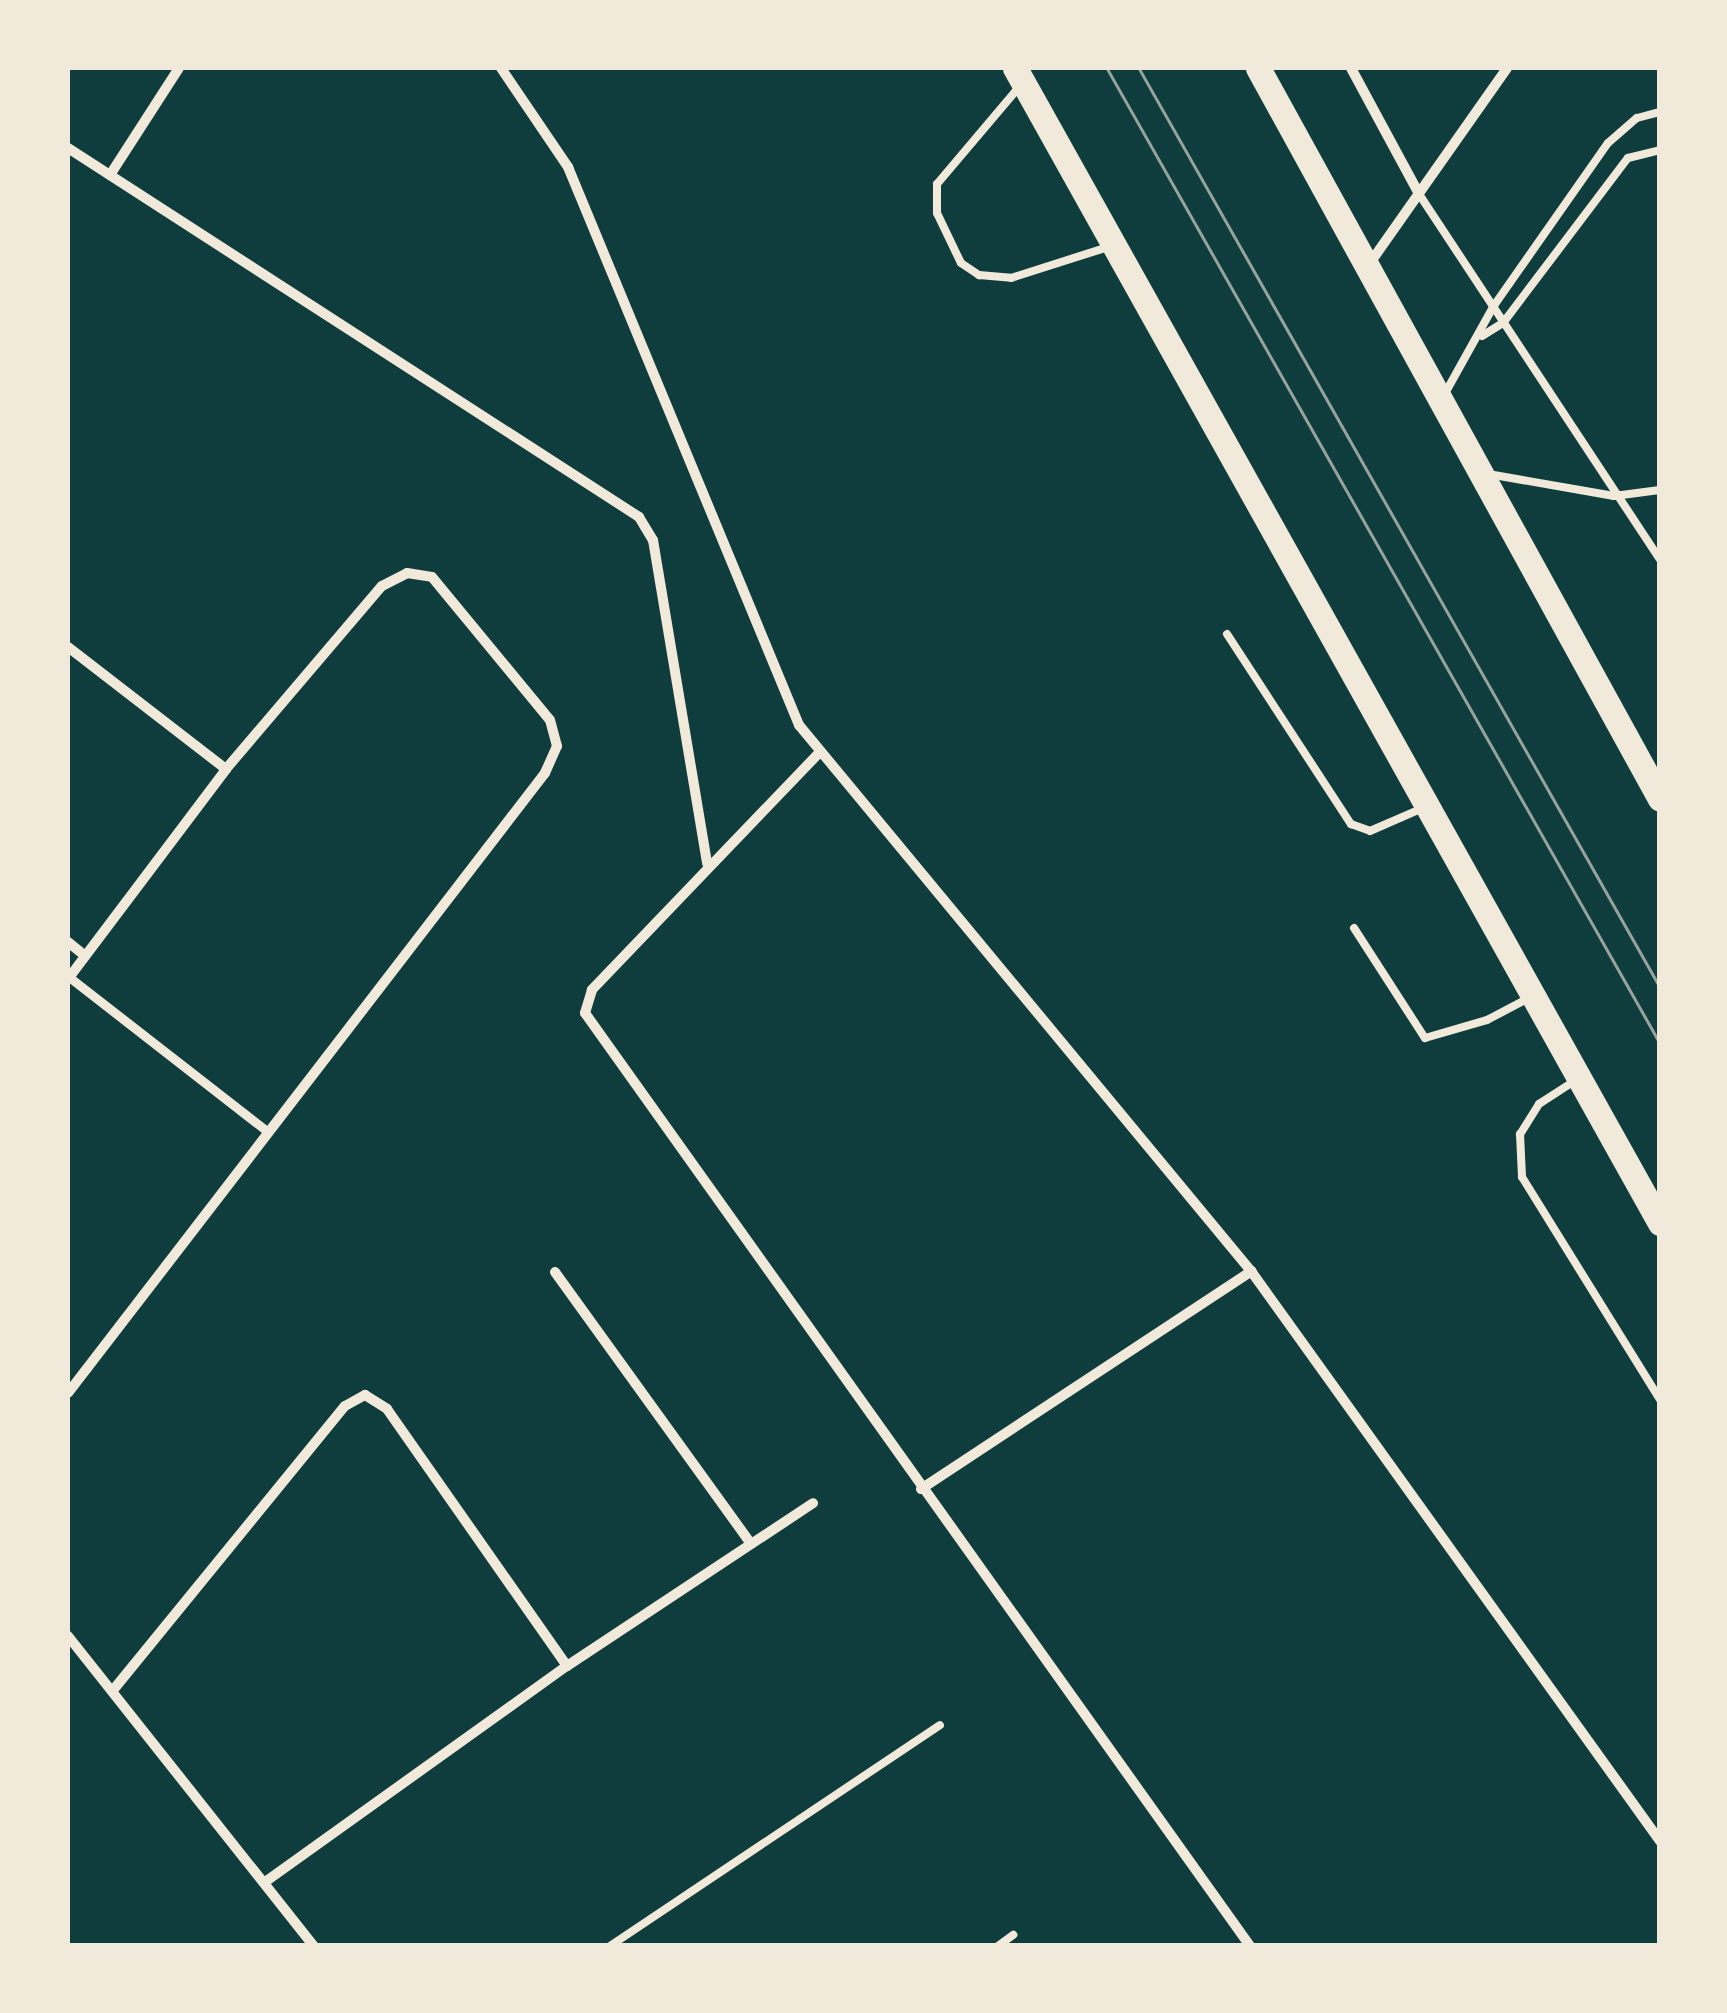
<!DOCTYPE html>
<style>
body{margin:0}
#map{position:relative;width:1727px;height:2013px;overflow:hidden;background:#0f3d3e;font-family:"PT Sans",sans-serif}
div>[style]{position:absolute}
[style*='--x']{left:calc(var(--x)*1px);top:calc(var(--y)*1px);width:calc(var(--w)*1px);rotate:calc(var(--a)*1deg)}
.service>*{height:8px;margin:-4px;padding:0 4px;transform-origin:4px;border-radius:4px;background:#f1e9da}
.pedestrian>*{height:9px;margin:-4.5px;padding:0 4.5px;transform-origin:4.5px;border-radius:4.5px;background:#f1e9da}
.minor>*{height:10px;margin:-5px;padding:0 5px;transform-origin:5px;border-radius:5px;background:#f1e9da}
.primary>*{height:25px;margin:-12.5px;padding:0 12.5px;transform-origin:12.5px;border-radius:12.5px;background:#f1e9da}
.tram>*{height:2.5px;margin:-1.25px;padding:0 1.25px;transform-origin:1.25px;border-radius:1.25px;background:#97a49c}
span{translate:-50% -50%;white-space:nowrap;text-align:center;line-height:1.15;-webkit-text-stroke:10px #f1e9da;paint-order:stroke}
.frame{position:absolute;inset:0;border:70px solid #f1e9da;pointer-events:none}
</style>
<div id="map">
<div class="service">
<div style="--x:1019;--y:87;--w:127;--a:130.2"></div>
<div style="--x:937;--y:184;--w:29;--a:90"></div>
<div style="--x:937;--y:213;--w:55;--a:64.4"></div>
<div style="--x:961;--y:263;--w:22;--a:34"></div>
<div style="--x:979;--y:275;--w:32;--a:5"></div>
<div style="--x:1011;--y:278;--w:105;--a:-17.7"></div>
<div style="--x:1419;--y:194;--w:437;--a:56.6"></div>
<div style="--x:1482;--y:336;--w:25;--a:-32"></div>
<div style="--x:1503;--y:323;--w:207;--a:-52.9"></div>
<div style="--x:1628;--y:158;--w:33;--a:-14"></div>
<div style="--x:1443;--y:397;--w:103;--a:-60.9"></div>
<div style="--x:1493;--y:307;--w:200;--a:-55"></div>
<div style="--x:1608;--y:143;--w:38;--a:-41"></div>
<div style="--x:1637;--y:118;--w:24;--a:-15"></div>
<div style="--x:1488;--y:474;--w:128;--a:9.9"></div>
<div style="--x:1614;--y:496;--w:46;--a:-7.4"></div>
<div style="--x:1227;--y:634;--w:227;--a:56.9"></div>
<div style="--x:1351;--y:824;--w:20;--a:20"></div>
<div style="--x:1370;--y:831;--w:58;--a:-23.5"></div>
<div style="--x:1354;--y:928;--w:131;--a:57.2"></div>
<div style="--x:1425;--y:1038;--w:65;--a:-16.2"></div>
<div style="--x:1487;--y:1020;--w:50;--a:-27.6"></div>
<div style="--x:1576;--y:1080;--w:44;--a:147"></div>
<div style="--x:1539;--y:1104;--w:36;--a:122"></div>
<div style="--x:1520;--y:1134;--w:43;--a:87.3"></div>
<div style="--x:1522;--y:1177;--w:262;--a:58.2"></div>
<div style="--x:610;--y:1946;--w:397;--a:-33.8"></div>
<div style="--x:998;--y:1946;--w:19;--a:-36"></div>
</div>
<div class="pedestrian">
<div style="--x:69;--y:977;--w:252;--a:37.9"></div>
</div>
<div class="minor">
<div style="--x:501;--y:68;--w:120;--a:55.9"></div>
<div style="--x:568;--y:167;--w:604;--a:67.51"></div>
<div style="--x:799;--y:725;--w:709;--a:50.38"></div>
<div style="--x:1251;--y:1271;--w:702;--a:54.34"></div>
<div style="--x:1351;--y:68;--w:143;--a:61.6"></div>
<div style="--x:68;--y:148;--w:680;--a:32.87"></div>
<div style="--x:639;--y:517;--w:27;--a:59"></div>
<div style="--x:653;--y:540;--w:328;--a:80.5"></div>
<div style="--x:110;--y:175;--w:127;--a:-57.2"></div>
<div style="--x:1370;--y:263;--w:238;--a:-54.9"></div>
<div style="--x:68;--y:647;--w:200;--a:37.7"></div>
<div style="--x:818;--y:754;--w:327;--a:133.8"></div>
<div style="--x:592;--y:990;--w:24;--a:107"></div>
<div style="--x:585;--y:1013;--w:1146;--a:54.52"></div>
<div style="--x:68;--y:942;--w:22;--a:39"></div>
<div style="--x:68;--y:979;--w:263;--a:-53"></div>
<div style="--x:226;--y:769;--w:240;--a:-49.6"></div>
<div style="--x:382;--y:586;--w:28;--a:-27"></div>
<div style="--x:407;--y:573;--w:25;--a:9"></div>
<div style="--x:432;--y:577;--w:185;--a:50.5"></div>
<div style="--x:550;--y:720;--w:27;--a:75"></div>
<div style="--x:557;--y:746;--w:30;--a:114"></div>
<div style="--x:545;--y:773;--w:782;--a:127.57"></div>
<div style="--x:555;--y:1272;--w:335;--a:54.2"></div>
<div style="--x:921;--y:1489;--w:396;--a:-33.4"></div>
<div style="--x:68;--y:1636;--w:396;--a:51.6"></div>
<div style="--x:114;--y:1689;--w:365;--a:-50.8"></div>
<div style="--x:345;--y:1406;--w:23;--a:-29"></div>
<div style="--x:365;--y:1395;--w:26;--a:32"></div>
<div style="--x:387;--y:1409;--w:314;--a:55"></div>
<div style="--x:265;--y:1882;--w:371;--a:-35.6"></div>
<div style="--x:567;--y:1666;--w:295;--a:-33.5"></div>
</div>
<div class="primary">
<div style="--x:1015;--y:68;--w:1323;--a:60.82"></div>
<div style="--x:1258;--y:68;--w:834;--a:61.19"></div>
</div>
<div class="tram">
<div style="--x:1107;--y:68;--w:1121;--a:60.44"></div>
<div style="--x:1139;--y:68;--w:1056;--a:60.45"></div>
</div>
<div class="frame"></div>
</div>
